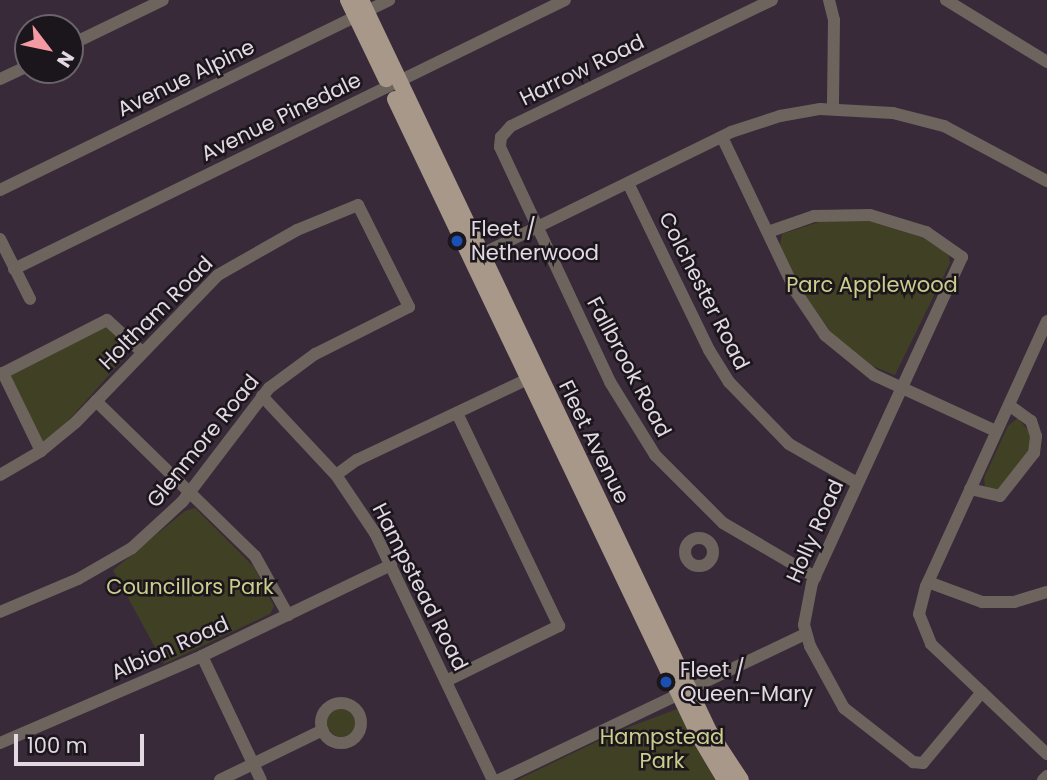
<!DOCTYPE html>
<style>
body{margin:0}
#map{position:relative;width:1047px;height:780px;overflow:hidden;background:#382a39;font-family:Poppins,sans-serif}
div>[style]{position:absolute}
[style*='--x']{left:calc(var(--x)*1px);top:calc(var(--y)*1px);width:calc(var(--w)*1px);rotate:calc(var(--a)*1deg)}
.green>*{inset:0;background:#404025}
.round{border-radius:50%}
.minor>*{height:12px;margin:-6px;padding:0 6px;transform-origin:6px;border-radius:6px;background:#6c645d}
.minor>.ring{margin:-6px;padding:0;box-sizing:content-box;background:none;border:12px solid #6c645d;border-radius:50%}
.major>*{height:16px;margin:-8px;padding:0 8px;transform-origin:8px;border-radius:8px;background:#a79889}
.dots>*{width:19px;height:19px;translate:-50% -50%;box-sizing:border-box;border:4px solid #1b151c;border-radius:50%}
span{translate:-50% -50%;white-space:nowrap;text-align:center;line-height:1.15;-webkit-text-stroke:5px #1b151c;paint-order:stroke}
.street-label{font-size:21px;color:#e2d9e3}
.poi-label{font-size:21px;color:#e2d9e3}
.left{translate:0 -50%;text-align:left}
.park-label{font-size:21px;color:#cacd8c}
.north{position:absolute;left:14px;top:14px;width:70px;height:70px;box-sizing:border-box;background:#1b151c;border:2px solid #6b636c;border-radius:50%;rotate:122deg;font-size:19px;font-weight:700;line-height:28px;text-align:center;color:#e2d9e3}
.north::after{content:'';display:block;margin:auto;width:24px;height:32px;background:#f49aa3;clip-path:polygon(50% 0,100% 100%,50% 72%,0 100%)}
.scale{position:absolute;left:14px;top:734px;width:130px;height:32px;box-sizing:border-box;border:4px solid #e2d9e3;border-top:0;padding-left:9px;font-size:21px;line-height:24px;white-space:nowrap;color:#e2d9e3;-webkit-text-stroke:5px #1b151c;paint-order:stroke}
</style>
<div id="map">
<div class="green">
<div style="clip-path:polygon(822px 221px,872px 221px,930px 240px,949px 255px,950px 263px,895px 375px,865px 363px,832px 334px,801px 290px,780px 245px,782px 234px)"></div>
<div style="clip-path:polygon(107px 320px,125px 344px,126px 356px,41px 451px,3px 373px)"></div>
<div style="clip-path:polygon(1018px 418px,1031px 434px,1028px 457px,1000px 491px,985px 488px,984px 478px,1008px 426px)"></div>
<div style="clip-path:polygon(195px 508px,254px 567px,274px 606px,270px 614px,164px 664px,113px 570px,185px 511px)"></div>
<div class="round" style="left:327px;top:707px;width:30px;height:30px"></div>
<div style="clip-path:polygon(677px 709px,717px 780px,517px 780px,621px 730px)"></div>
</div>
<div class="minor">
<div style="--x:772;--y:0;--w:290;--a:154.2"></div>
<div style="--x:511;--y:126;--w:15;--a:132"></div>
<div style="--x:501;--y:137;--w:10;--a:96"></div>
<div style="--x:500;--y:147;--w:259;--a:64.9"></div>
<div style="--x:610;--y:382;--w:86;--a:58.3"></div>
<div style="--x:655;--y:455;--w:96;--a:45"></div>
<div style="--x:723;--y:523;--w:107;--a:30.4"></div>
<div style="--x:829;--y:0;--w:21;--a:76"></div>
<div style="--x:834;--y:20;--w:88;--a:90.7"></div>
<div style="--x:946;--y:0;--w:119;--a:31.5"></div>
<div style="--x:70;--y:45;--w:103;--a:-25.8"></div>
<div style="--x:0;--y:79;--w:31;--a:-25"></div>
<div style="--x:722;--y:137;--w:172;--a:64.5"></div>
<div style="--x:796;--y:292;--w:52;--a:56"></div>
<div style="--x:825;--y:335;--w:63;--a:39.2"></div>
<div style="--x:874;--y:375;--w:134;--a:24.7"></div>
<div style="--x:628;--y:183;--w:186;--a:64.1"></div>
<div style="--x:709;--y:350;--w:38;--a:58"></div>
<div style="--x:729;--y:382;--w:86;--a:45.9"></div>
<div style="--x:789;--y:444;--w:78;--a:29.8"></div>
<div style="--x:0;--y:190;--w:433;--a:-26"></div>
<div style="--x:768;--y:232;--w:49;--a:-19.2"></div>
<div style="--x:814;--y:216;--w:56;--a:-1"></div>
<div style="--x:870;--y:215;--w:59;--a:16.9"></div>
<div style="--x:926;--y:232;--w:44;--a:34.8"></div>
<div style="--x:962;--y:257;--w:359;--a:114.7"></div>
<div style="--x:812;--y:583;--w:43;--a:100.8"></div>
<div style="--x:804;--y:625;--w:22;--a:74"></div>
<div style="--x:810;--y:646;--w:71;--a:61.3"></div>
<div style="--x:844;--y:708;--w:88;--a:38"></div>
<div style="--x:913;--y:762;--w:10;--a:6"></div>
<div style="--x:923;--y:763;--w:92;--a:-50.3"></div>
<div style="--x:0;--y:239;--w:67;--a:63.4"></div>
<div style="--x:476;--y:257;--w:284;--a:-26.1"></div>
<div style="--x:731;--y:132;--w:52;--a:-18.1"></div>
<div style="--x:780;--y:116;--w:41;--a:-9.9"></div>
<div style="--x:820;--y:109;--w:73;--a:3.1"></div>
<div style="--x:893;--y:113;--w:53;--a:14.3"></div>
<div style="--x:944;--y:126;--w:117;--a:28.1"></div>
<div style="--x:14;--y:269;--w:613;--a:-26.02"></div>
<div style="--x:1047;--y:321;--w:291;--a:114.5"></div>
<div style="--x:926;--y:586;--w:29;--a:104"></div>
<div style="--x:919;--y:614;--w:32;--a:68"></div>
<div style="--x:931;--y:644;--w:160;--a:43.5"></div>
<div style="--x:262;--y:396;--w:108;--a:46.9"></div>
<div style="--x:336;--y:475;--w:70;--a:56.1"></div>
<div style="--x:375;--y:533;--w:274;--a:64.5"></div>
<div style="--x:96;--y:401;--w:222;--a:44.3"></div>
<div style="--x:255;--y:556;--w:68;--a:60.8"></div>
<div style="--x:41;--y:451;--w:87;--a:-116"></div>
<div style="--x:3;--y:373;--w:117;--a:-27"></div>
<div style="--x:107;--y:320;--w:47;--a:42.4"></div>
<div style="--x:0;--y:475;--w:48;--a:-30.3"></div>
<div style="--x:41;--y:451;--w:45;--a:-39.6"></div>
<div style="--x:76;--y:422;--w:204;--a:-46"></div>
<div style="--x:218;--y:275;--w:91;--a:-29.7"></div>
<div style="--x:297;--y:230;--w:66;--a:-22.3"></div>
<div style="--x:358;--y:205;--w:114;--a:63.4"></div>
<div style="--x:409;--y:307;--w:105;--a:153.4"></div>
<div style="--x:315;--y:354;--w:57;--a:143.5"></div>
<div style="--x:269;--y:388;--w:143;--a:127.3"></div>
<div style="--x:182;--y:502;--w:68;--a:137.4"></div>
<div style="--x:132;--y:548;--w:62;--a:150.1"></div>
<div style="--x:78;--y:579;--w:85;--a:157.1"></div>
<div style="--x:336;--y:475;--w:26;--a:-36"></div>
<div style="--x:357;--y:460;--w:198;--a:-25.4"></div>
<div style="--x:970;--y:489;--w:31;--a:13"></div>
<div style="--x:1000;--y:496;--w:55;--a:-51.7"></div>
<div style="--x:1034;--y:453;--w:17;--a:-83"></div>
<div style="--x:1036;--y:436;--w:16;--a:-108"></div>
<div style="--x:1031;--y:421;--w:27;--a:-144"></div>
<div class="ring" style="left:685px;top:538px;width:16px;height:16px"></div>
<div style="--x:928;--y:582;--w:58;--a:20.3"></div>
<div style="--x:982;--y:602;--w:32;--a:0"></div>
<div style="--x:1014;--y:602;--w:34;--a:-17"></div>
<div style="--x:202;--y:656;--w:137;--a:64.6"></div>
<div style="--x:446;--y:681;--w:126;--a:-26"></div>
<div style="--x:559;--y:626;--w:236;--a:-115.6"></div>
<div class="ring" style="left:321px;top:703px;width:28px;height:28px"></div>
<div style="--x:0;--y:743;--w:220;--a:-23.3"></div>
<div style="--x:202;--y:656;--w:210;--a:-25.7"></div>
<div style="--x:220;--y:780;--w:114;--a:-25.9"></div>
<div style="--x:499;--y:780;--w:339;--a:-25.5"></div>
<div style="--x:1043;--y:780;--w:6;--a:-45"></div>
</div>
<div class="major">
<div style="--x:348;--y:0;--w:88;--a:64.3"></div>
<div style="--x:361;--y:0;--w:812;--a:64.54"></div>
<div style="--x:710;--y:733;--w:56;--a:56.6"></div>
<div style="--x:395;--y:99;--w:708;--a:64.48"></div>
<div style="--x:700;--y:738;--w:49;--a:59.2"></div>
</div>
<div class="dots">
<div style="left:457px;top:241px;background:#1a4fb4"></div>
<div style="left:666px;top:682px;background:#1a4fb4"></div>
</div>
<div class="street-label">
<span style="left:582px;top:70px;rotate:-26deg">Harrow Road</span>
<span style="left:186px;top:78px;rotate:-26deg">Avenue Alpine</span>
<span style="left:281px;top:117px;rotate:-26deg">Avenue Pinedale</span>
<span style="left:704px;top:291px;rotate:63deg">Colchester Road</span>
<span style="left:156px;top:313px;rotate:-45deg">Holtham Road</span>
<span style="left:629px;top:367px;rotate:62deg">Fallbrook Road</span>
<span style="left:203px;top:441px;rotate:-51deg">Glenmore Road</span>
<span style="left:594px;top:442px;rotate:64deg">Fleet Avenue</span>
<span style="left:815px;top:531px;rotate:-66deg">Holly Road</span>
<span style="left:420px;top:587px;rotate:63deg">Hampstead Road</span>
<span style="left:170px;top:648px;rotate:-24deg">Albion Road</span>
</div>
<div class="poi-label">
<span class="left" style="left:471px;top:241px">Fleet /<br>Netherwood</span>
<span class="left" style="left:680px;top:682px">Fleet /<br>Queen-Mary</span>
</div>
<div class="park-label">
<span style="left:872px;top:285px">Parc Applewood</span>
<span style="left:190px;top:587px">Councillors Park</span>
<span style="left:662px;top:749px">Hampstead<br>Park</span>
</div>
<div class="north">N</div>
<div class="scale">100 m</div>
</div>
